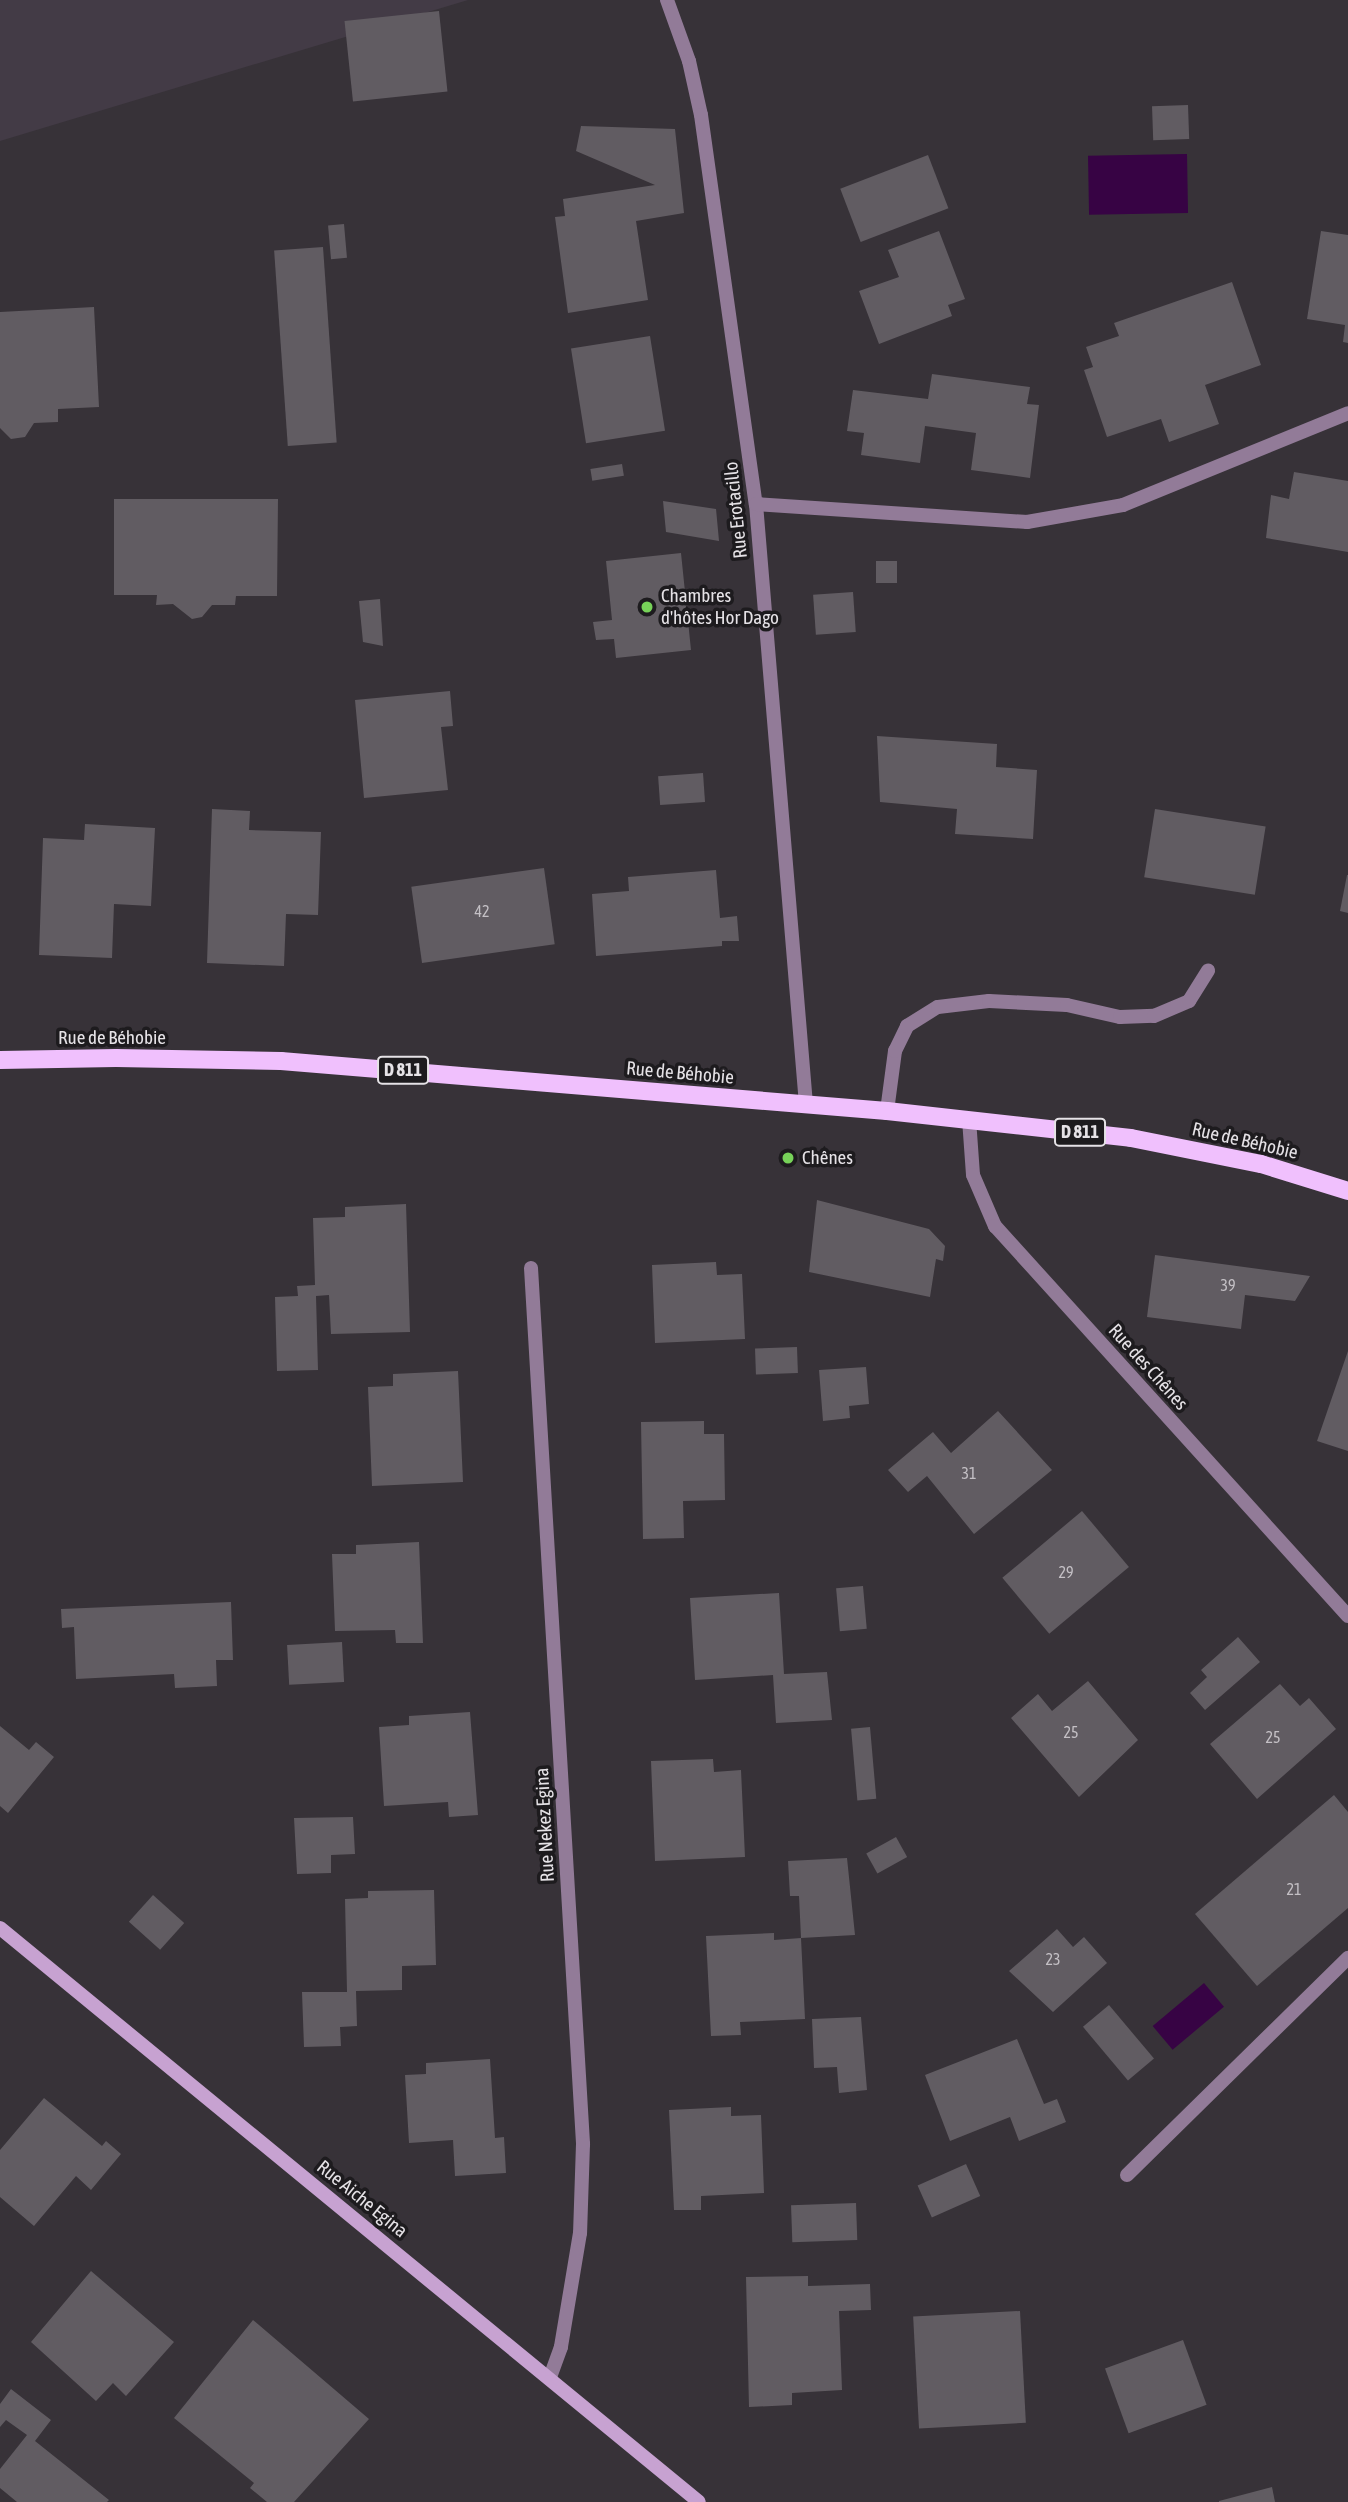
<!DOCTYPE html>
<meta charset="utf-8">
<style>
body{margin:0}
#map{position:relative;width:1348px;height:2502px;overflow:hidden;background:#373238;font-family:"Asap Condensed",sans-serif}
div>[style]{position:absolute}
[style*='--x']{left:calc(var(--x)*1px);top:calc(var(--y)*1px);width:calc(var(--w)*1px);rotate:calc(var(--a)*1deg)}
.built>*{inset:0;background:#433b46}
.water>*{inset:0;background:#370344;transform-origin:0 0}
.building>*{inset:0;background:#615c62;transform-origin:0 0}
.lane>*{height:14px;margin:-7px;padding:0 7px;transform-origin:7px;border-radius:7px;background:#927b98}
.street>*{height:14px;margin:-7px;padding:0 7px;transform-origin:7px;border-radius:7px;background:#927b98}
.secondary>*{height:14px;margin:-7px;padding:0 7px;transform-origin:7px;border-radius:7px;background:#c7a2d1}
.primary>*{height:18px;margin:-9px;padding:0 9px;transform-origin:9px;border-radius:9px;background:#f0c0fd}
.dots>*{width:19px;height:19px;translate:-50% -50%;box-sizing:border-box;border:4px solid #1d1b1e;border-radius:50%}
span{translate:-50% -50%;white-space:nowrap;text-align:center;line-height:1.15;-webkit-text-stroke:7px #1d1b1e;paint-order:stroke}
.number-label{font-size:16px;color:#c4c0c5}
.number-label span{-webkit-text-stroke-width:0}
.shield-label span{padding:2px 5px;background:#1d1b1e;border:2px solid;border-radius:5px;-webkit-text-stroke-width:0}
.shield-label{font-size:18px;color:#e5e2e6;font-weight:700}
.street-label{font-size:19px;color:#e5e2e6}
.poi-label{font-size:19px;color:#e5e2e6}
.left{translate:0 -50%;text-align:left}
</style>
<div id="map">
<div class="built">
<div style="clip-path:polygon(0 0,468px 0,0 141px)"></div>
</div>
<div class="water">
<div style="left:1187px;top:154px;width:59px;height:99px;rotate:89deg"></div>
<div style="left:1204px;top:1983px;width:31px;height:67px;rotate:50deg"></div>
</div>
<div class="building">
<div style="left:439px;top:11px;width:81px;height:95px;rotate:84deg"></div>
<div style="left:1188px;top:105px;width:34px;height:36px;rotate:88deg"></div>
<div style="clip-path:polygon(581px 126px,675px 129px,684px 213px,636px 221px,648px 300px,568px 313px,555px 217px,565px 216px,563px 199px,655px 185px,576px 151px)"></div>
<div style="left:928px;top:155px;width:57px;height:94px;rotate:69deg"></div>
<div style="left:344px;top:224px;width:34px;height:16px;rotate:85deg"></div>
<div style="clip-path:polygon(939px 231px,965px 299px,948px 305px,952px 316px,879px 344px,859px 291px,899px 277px,888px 250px)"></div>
<div style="clip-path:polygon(1321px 231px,1348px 235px,1348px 343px,1343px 342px,1345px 325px,1307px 319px)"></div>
<div style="left:323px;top:247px;width:196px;height:49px;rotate:86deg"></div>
<div style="clip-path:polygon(1232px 282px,1261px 365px,1205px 385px,1219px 424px,1169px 442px,1161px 419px,1107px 437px,1084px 370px,1093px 367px,1086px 347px,1119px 336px,1114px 323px)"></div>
<div style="clip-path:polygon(94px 307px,99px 407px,58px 409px,58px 422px,34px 423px,25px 437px,11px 439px,0 428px,0 312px)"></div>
<div style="left:650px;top:336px;width:96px;height:80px;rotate:81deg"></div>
<div style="clip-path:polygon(932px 374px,1030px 387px,1027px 404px,1039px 405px,1030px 478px,971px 470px,976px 433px,925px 426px,920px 463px,861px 455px,864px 433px,847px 431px,853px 390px,928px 399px)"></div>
<div style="left:622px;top:464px;width:12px;height:32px;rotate:81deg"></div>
<div style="clip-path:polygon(1294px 472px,1348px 481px,1348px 552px,1266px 538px,1271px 495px,1289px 499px)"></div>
<div style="clip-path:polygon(114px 499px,278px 499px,277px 596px,236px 596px,235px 605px,212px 605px,202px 617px,192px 619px,173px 604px,156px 605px,157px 595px,114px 595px)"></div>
<div style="clip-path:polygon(663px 501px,716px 509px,719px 541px,666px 532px)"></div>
<div style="clip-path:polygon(681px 553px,691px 650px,616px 658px,614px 639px,596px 640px,593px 622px,612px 620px,606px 561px)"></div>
<div style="left:876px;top:561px;width:21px;height:22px"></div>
<div style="left:853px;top:592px;width:40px;height:40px;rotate:86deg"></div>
<div style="clip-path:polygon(380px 599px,383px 646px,363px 642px,359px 601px)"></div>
<div style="clip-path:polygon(450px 691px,453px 726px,441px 727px,448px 790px,364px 798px,355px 700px)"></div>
<div style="clip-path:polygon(877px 736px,997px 744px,996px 767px,1037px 770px,1033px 839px,955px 834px,957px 809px,880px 802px)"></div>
<div style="left:703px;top:773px;width:29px;height:45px;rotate:86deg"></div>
<div style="clip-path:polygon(212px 809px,250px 811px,249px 830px,321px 832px,318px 915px,286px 914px,284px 966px,207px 963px)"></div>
<div style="left:1155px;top:809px;width:112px;height:69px;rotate:9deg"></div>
<div style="clip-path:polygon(85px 824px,155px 828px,151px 906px,114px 904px,112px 958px,39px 955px,43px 838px,84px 840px)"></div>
<div style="left:544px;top:868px;width:77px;height:134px;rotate:82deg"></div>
<div style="clip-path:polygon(716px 870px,720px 918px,737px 916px,739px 941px,722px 941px,722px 946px,596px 956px,592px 894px,629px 891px,628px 877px)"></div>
<div style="clip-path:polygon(1347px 875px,1348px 875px,1348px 913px,1340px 911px)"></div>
<div style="clip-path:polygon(817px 1200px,929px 1229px,945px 1246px,943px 1261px,936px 1259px,930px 1297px,809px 1272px)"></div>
<div style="clip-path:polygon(406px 1204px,410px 1332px,331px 1334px,329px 1295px,316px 1296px,318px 1370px,277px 1371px,275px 1297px,298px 1296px,297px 1286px,315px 1285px,313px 1218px,345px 1217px,345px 1207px)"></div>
<div style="clip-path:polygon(1155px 1255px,1310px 1276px,1295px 1301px,1245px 1295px,1241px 1329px,1147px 1317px)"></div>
<div style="clip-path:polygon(716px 1262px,717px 1275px,742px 1274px,745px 1339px,655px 1343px,652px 1265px)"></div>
<div style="left:797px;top:1347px;width:26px;height:42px;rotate:88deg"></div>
<div style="clip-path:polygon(1348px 1351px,1348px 1451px,1317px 1441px)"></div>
<div style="clip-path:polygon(866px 1367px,869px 1404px,849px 1406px,850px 1418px,823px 1421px,819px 1370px)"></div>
<div style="clip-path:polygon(458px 1371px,463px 1482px,372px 1486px,368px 1387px,393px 1386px,393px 1374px)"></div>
<div style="clip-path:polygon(998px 1411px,1052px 1470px,974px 1534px,927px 1476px,908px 1492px,888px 1470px,933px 1432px,951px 1453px)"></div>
<div style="clip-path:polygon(704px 1421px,704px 1434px,724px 1434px,725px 1500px,683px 1501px,684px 1538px,643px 1539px,641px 1422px)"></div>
<div style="left:1082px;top:1511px;width:73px;height:104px;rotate:50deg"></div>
<div style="clip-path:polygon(419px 1542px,423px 1643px,396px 1643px,395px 1630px,335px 1631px,332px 1554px,356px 1554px,356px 1545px)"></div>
<div style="left:863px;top:1586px;width:43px;height:27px;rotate:85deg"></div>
<div style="clip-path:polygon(779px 1593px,784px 1674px,827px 1672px,832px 1720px,776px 1723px,773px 1675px,695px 1680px,690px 1598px)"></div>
<div style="clip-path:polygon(231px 1602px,233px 1660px,216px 1660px,217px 1686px,175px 1688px,174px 1674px,76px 1679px,74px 1627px,62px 1628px,61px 1609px)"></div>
<div style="clip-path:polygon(1238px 1637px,1260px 1662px,1205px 1710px,1190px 1693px,1207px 1677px,1201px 1670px)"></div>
<div style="left:342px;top:1642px;width:40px;height:55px;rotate:87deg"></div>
<div style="clip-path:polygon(1088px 1681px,1138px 1740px,1079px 1797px,1011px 1718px,1038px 1694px,1052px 1711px)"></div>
<div style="clip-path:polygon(1280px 1684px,1300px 1706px,1309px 1698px,1336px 1729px,1257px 1799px,1210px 1744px)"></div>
<div style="clip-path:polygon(470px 1712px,478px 1815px,449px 1817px,448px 1802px,384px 1806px,379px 1727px,409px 1725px,409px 1716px)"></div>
<div style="clip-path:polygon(0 1726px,29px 1750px,36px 1742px,54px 1757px,8px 1813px,0 1806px)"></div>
<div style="left:870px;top:1727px;width:72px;height:19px;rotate:85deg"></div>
<div style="clip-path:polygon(713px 1759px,714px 1772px,741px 1770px,745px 1857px,655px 1861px,651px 1761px)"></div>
<div style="clip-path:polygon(1334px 1795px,1348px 1812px,1348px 1908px,1257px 1986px,1195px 1914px)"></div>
<div style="clip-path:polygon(353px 1817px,355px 1854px,331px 1855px,331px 1873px,297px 1874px,294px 1818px)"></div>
<div style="left:896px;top:1837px;width:23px;height:34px;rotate:61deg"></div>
<div style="clip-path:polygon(847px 1858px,855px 1935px,801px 1938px,799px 1896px,790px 1896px,788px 1861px)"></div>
<div style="clip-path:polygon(434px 1890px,436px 1965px,402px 1966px,402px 1990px,356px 1991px,357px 2026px,340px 2027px,341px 2046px,304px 2047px,302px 1992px,347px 1992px,345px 1899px,368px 1898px,368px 1891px)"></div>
<div style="left:153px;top:1895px;width:42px;height:36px;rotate:42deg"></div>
<div style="clip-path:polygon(1057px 1929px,1073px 1947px,1084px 1937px,1107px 1963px,1053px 2012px,1009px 1971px)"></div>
<div style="clip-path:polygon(774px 1933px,774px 1940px,801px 1938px,805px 2019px,740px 2022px,741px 2035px,711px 2036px,706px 1936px)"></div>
<div style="left:1109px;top:2005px;width:70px;height:34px;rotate:50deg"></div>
<div style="clip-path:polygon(861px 2017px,867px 2090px,839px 2093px,837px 2067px,814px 2068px,812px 2019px)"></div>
<div style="clip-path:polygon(1017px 2039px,1044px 2104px,1057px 2099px,1066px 2122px,1019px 2141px,1010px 2117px,950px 2141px,925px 2075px)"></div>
<div style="clip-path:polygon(490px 2059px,495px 2138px,504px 2137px,506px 2173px,455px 2176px,453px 2140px,409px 2143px,405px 2075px,426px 2074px,426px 2063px)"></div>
<div style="clip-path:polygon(44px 2098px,102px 2146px,106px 2141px,121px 2154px,91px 2190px,76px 2176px,34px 2226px,0 2197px,0 2150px)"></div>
<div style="clip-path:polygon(731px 2107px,731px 2116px,761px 2115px,764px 2193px,701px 2196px,701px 2210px,674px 2210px,669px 2110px)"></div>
<div style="left:966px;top:2164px;width:35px;height:53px;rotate:66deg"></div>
<div style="left:856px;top:2203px;width:37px;height:65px;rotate:88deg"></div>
<div style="clip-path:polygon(91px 2271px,174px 2342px,126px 2396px,113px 2383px,96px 2401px,31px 2342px)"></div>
<div style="clip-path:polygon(808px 2276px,808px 2286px,870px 2284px,871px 2310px,839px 2311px,842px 2390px,792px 2393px,792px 2405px,749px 2407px,746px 2277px)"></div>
<div style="left:1020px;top:2311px;width:112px;height:107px;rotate:87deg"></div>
<div style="clip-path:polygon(253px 2320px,369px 2419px,294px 2502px,267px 2502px,250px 2488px,254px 2483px,174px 2418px)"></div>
<div style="left:1183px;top:2340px;width:69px;height:83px;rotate:70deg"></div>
<div style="clip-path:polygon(11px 2389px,51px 2420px,35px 2441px,109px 2500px,107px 2502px,17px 2502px,0 2488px,0 2469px,27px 2435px,6px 2420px,0 2427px,0 2404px)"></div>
<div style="clip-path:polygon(1272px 2487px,1275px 2502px,1219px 2502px,1219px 2501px)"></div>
</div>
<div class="lane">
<div style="--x:887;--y:1111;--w:61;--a:-82.4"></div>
<div style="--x:895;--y:1051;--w:28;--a:-64"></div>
<div style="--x:907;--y:1026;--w:36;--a:-32"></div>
<div style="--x:938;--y:1007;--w:51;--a:-6.7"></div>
<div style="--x:989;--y:1001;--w:78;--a:2.9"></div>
<div style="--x:1067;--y:1005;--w:54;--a:12.8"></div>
<div style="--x:1120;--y:1017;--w:34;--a:-2"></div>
<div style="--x:1154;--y:1016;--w:38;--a:-23"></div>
<div style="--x:1189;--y:1001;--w:36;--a:-58"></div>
</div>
<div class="street">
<div style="--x:667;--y:0;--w:65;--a:70.2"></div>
<div style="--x:689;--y:61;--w:55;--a:77.5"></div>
<div style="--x:701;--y:115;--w:393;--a:82"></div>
<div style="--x:756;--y:504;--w:603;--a:85.24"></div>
<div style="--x:756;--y:504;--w:272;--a:3.8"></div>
<div style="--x:1027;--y:522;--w:97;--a:-10"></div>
<div style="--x:1123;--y:505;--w:243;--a:-22.2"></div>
<div style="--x:969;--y:1119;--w:56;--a:85.9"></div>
<div style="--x:973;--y:1175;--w:56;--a:66.7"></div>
<div style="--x:995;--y:1226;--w:526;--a:47.85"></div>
<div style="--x:531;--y:1268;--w:878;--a:86.6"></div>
<div style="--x:583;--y:2144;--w:89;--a:91.9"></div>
<div style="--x:580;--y:2233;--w:116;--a:99.5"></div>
<div style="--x:561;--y:2347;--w:32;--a:110"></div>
<div style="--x:1127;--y:2175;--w:310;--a:-44.5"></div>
</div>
<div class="secondary">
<div style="--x:0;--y:1928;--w:904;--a:39.39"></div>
</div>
<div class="primary">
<div style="--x:0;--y:1060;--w:116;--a:-1"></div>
<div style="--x:116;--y:1058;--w:165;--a:1"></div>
<div style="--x:281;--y:1061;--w:608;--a:4.72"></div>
<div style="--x:887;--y:1111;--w:245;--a:6.3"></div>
<div style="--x:1131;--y:1138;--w:133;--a:11.3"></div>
<div style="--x:1261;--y:1164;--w:91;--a:17.2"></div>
</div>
<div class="dots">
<div style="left:647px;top:607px;background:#77d259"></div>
<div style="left:788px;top:1158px;background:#77d259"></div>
</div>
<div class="number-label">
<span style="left:482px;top:911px">42</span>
<span style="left:1228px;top:1285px">39</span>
<span style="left:969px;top:1473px">31</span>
<span style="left:1066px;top:1572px">29</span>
<span style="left:1071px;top:1732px">25</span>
<span style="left:1273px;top:1737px">25</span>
<span style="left:1294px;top:1889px">21</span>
<span style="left:1053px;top:1959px">23</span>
</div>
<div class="shield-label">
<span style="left:403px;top:1070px">D 811</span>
<span style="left:1080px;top:1132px">D 811</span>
</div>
<div class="street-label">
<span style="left:736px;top:510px;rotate:-96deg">Rue Erotacillo</span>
<span style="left:112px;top:1038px">Rue de Béhobie</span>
<span style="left:680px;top:1073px;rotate:5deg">Rue de Béhobie</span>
<span style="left:1245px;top:1141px;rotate:13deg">Rue de Béhobie</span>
<span style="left:1148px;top:1367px;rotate:48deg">Rue des Chênes</span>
<span style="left:545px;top:1825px;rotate:-93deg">Rue Nekez Egina</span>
<span style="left:362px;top:2199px;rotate:39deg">Rue Aiche Egina</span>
</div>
<div class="poi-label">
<span class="left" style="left:661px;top:607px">Chambres<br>d'hôtes Hor Dago</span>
<span class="left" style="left:802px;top:1158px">Chênes</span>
</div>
</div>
